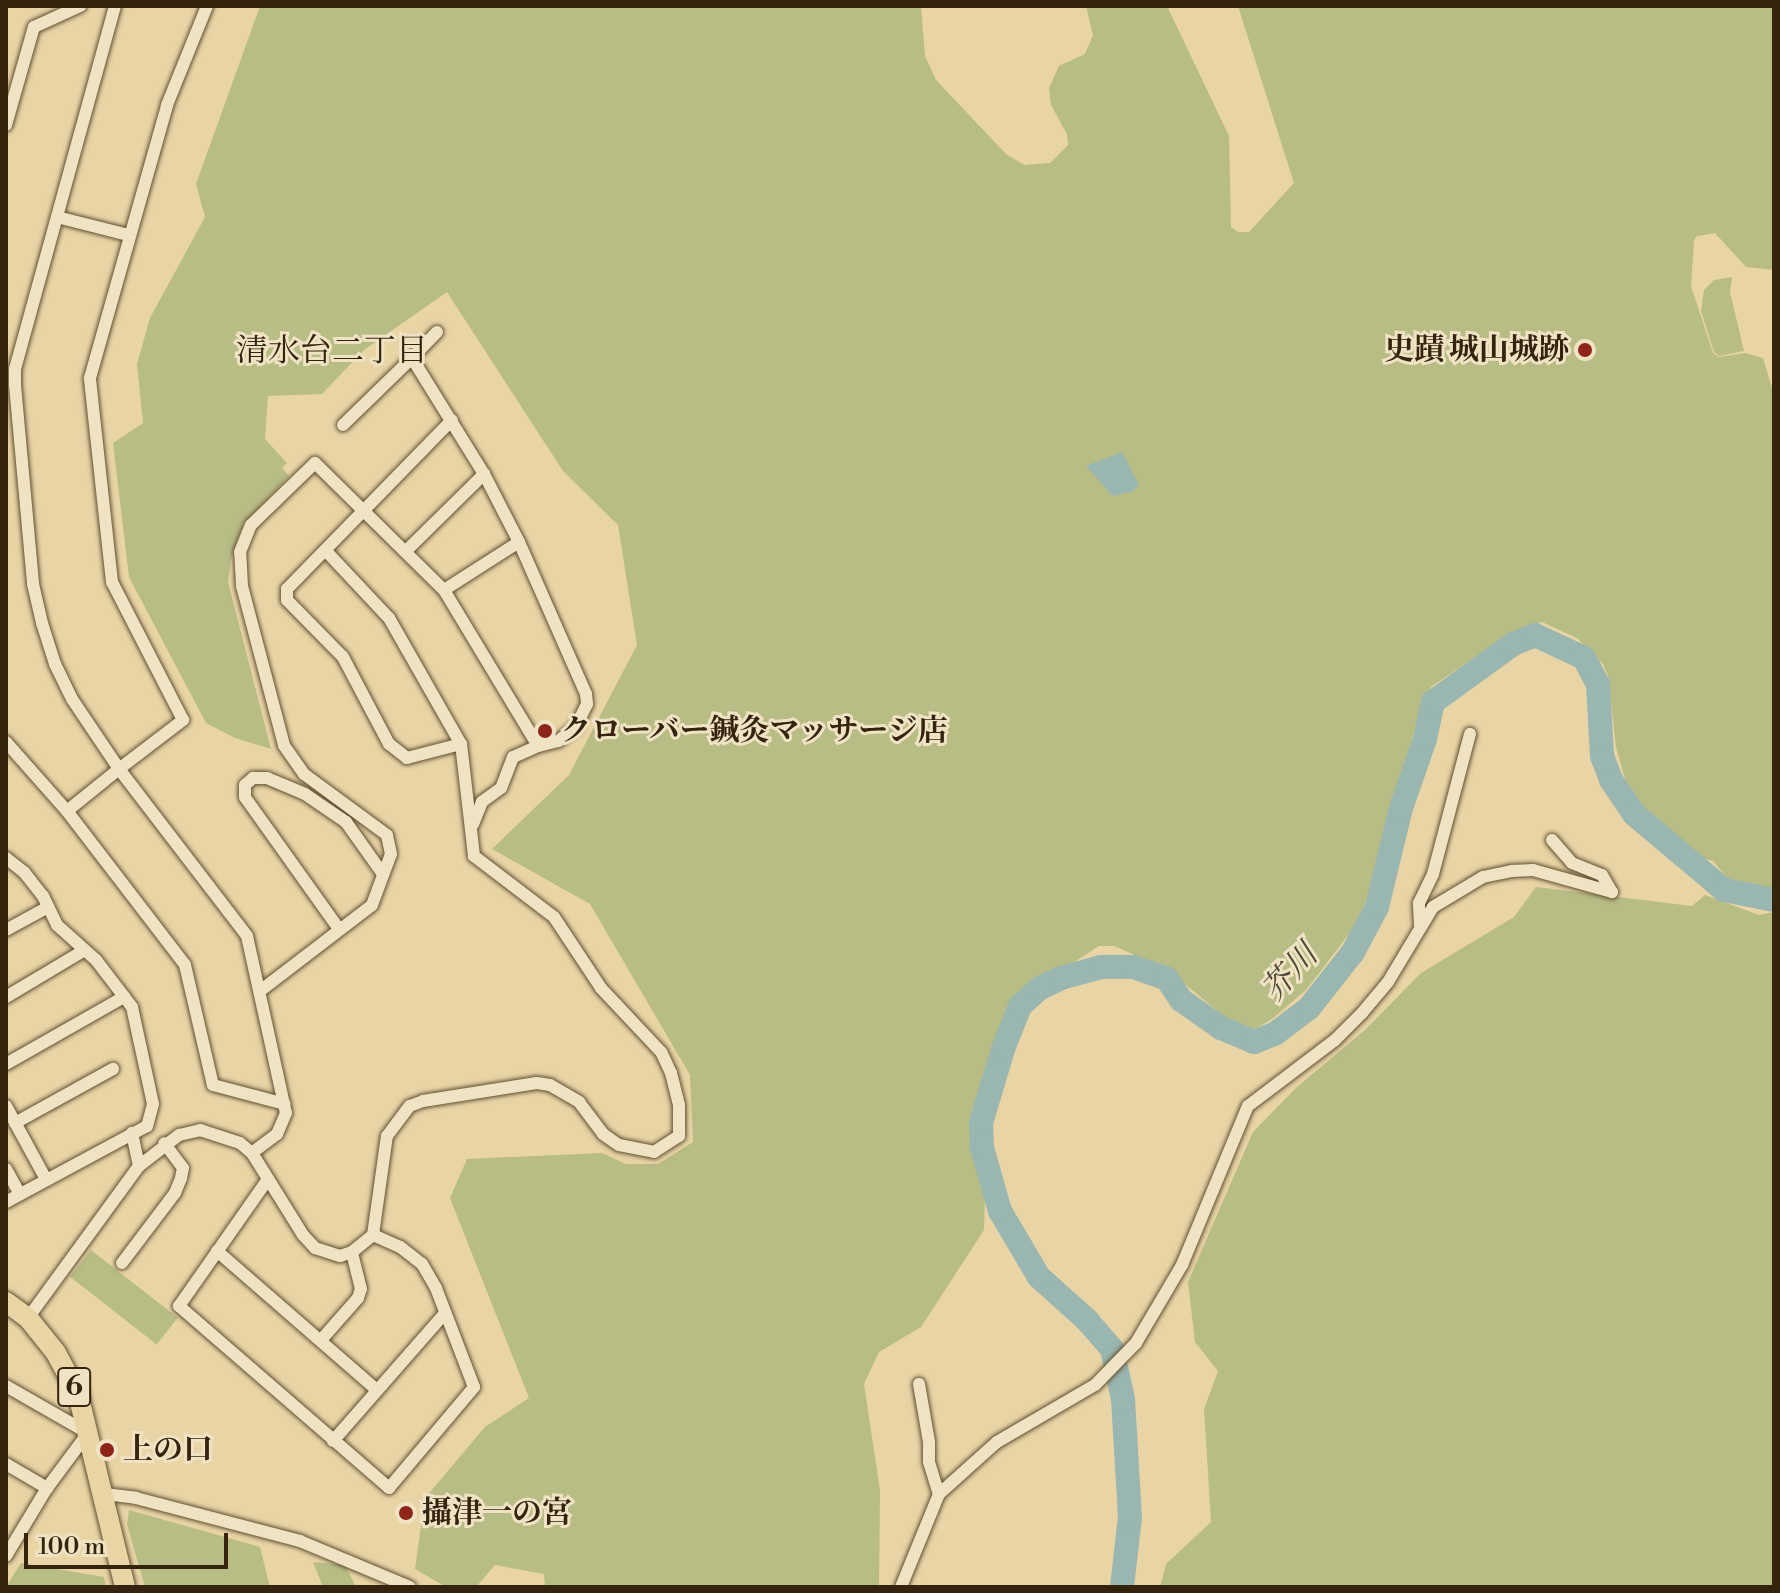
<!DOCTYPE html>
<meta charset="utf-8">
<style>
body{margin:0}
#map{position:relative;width:1780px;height:1593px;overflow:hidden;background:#e8d4a5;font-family:"Libre Bodoni","Noto Serif JP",serif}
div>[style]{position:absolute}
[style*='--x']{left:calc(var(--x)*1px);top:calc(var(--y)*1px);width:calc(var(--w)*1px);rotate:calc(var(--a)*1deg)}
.green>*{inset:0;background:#b8bc85;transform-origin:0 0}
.water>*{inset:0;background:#9ab6b0}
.river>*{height:24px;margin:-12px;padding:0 12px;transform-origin:12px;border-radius:12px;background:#9ab6b0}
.roads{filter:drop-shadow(0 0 2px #615033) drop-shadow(0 0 2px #615033)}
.minor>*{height:12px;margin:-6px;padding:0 6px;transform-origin:6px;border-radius:6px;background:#f0e3c4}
.primary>*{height:20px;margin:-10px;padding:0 10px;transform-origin:10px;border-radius:10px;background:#e8d4a5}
.dots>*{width:22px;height:22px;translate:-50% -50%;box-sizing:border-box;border:4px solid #f0e3c4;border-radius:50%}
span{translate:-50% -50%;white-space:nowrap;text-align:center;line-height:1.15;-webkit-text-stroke:6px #f0e3c4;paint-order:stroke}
.shield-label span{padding:2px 6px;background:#f0e3c4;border:2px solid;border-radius:6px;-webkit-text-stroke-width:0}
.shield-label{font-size:28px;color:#34240d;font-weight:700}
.poi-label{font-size:30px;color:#34240d;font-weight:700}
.right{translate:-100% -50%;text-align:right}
.left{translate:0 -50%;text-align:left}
.neighbourhood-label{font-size:32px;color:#34240d}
.water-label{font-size:32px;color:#4e4836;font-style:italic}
.frame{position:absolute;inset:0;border:8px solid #34240d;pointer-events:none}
.scale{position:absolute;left:24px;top:1533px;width:204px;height:36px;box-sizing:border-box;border:4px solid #34240d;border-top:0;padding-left:10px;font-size:24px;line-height:28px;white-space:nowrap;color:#34240d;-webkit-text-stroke:6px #f0e3c4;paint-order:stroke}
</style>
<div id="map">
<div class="green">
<div style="clip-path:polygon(260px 6px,921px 6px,925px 56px,936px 80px,1006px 154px,1024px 165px,1050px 163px,1068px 145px,1067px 134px,1051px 105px,1049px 88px,1059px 66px,1085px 54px,1093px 35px,1086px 6px,1167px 6px,1229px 136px,1231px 227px,1238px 232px,1249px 232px,1294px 183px,1238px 6px,1774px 6px,1774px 270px,1746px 267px,1715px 233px,1710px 234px,1697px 236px,1694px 240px,1691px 286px,1713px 353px,1719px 357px,1745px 353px,1763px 358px,1774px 395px,1774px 892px,1740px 888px,1731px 882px,1713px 861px,1698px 857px,1657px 828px,1631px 800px,1616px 747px,1608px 676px,1603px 664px,1577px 638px,1542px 622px,1513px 631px,1431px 687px,1417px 721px,1371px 891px,1352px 930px,1306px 990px,1272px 1019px,1255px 1029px,1233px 1024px,1167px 969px,1114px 946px,1099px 946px,1016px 1000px,994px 1039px,971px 1137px,985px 1195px,984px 1230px,921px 1327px,879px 1352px,864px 1384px,880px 1490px,879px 1587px,545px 1587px,544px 1574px,495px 1565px,476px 1587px,446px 1587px,415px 1569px,425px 1498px,485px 1427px,529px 1398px,450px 1198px,467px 1159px,602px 1153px,626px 1164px,658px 1164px,693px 1142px,690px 1075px,590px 904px,492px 849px,569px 775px,637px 645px,618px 525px,563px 471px,447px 292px,364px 350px,322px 394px,268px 396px,265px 439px,287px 463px,282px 468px,289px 476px,243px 524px,231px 559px,228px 582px,271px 749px,235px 738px,206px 723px,129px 577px,113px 443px,143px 423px,137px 364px,150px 318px,205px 217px,196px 184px)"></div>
<div style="clip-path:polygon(1732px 277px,1730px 292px,1744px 351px,1719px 356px,1714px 352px,1701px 311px,1704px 290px,1714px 280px)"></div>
<div style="clip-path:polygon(1536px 887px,1692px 906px,1705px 895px,1759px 915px,1774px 912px,1774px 1587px,1160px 1587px,1166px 1564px,1211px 1522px,1204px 1409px,1218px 1371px,1195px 1342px,1188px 1282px,1253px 1132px,1297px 1087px,1365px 1030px,1421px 973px,1514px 917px)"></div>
<div style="left:91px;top:1250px;width:110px;height:34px;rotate:38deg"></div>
<div style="clip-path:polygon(129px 1510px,260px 1547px,270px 1587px,145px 1587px,127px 1524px)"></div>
<div style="clip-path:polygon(313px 1562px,345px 1565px,356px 1587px,323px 1587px)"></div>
<div style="clip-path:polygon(21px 1563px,104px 1577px,106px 1587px,6px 1587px)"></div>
</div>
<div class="water">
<div style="clip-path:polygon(1122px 452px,1139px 485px,1133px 491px,1113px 496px,1086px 466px)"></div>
</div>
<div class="river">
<div style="--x:1122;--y:1587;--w:70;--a:-83.5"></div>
<div style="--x:1130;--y:1517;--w:118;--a:-93.4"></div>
<div style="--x:1123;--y:1399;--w:51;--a:-102.4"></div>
<div style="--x:1112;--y:1349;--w:37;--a:-131"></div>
<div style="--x:1088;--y:1321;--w:66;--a:-138.1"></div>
<div style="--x:1039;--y:1277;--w:77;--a:-120.6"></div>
<div style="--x:1000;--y:1211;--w:66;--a:-105.9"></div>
<div style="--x:982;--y:1148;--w:25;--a:-92"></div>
<div style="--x:981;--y:1123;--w:77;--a:-73.4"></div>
<div style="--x:1003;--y:1049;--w:46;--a:-68.4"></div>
<div style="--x:1020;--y:1006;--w:27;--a:-42"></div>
<div style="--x:1040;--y:988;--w:23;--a:-25"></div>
<div style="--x:1061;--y:978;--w:41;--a:-15.4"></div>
<div style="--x:1101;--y:967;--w:32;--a:0"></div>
<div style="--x:1133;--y:967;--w:36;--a:19"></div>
<div style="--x:1167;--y:979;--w:25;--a:56"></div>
<div style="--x:1181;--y:1000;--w:49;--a:35"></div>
<div style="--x:1221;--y:1028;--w:36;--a:23"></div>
<div style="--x:1254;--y:1042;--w:24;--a:-22"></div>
<div style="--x:1276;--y:1033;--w:41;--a:-37.1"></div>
<div style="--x:1309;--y:1008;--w:71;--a:-51.8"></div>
<div style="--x:1353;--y:952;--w:51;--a:-61.9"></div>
<div style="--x:1377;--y:907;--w:102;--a:-76.4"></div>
<div style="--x:1401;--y:808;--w:73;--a:-70.8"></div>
<div style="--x:1425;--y:739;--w:38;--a:-78"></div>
<div style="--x:1433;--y:702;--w:99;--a:-35.9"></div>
<div style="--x:1513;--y:644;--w:24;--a:-22"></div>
<div style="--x:1535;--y:635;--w:54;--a:25.1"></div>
<div style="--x:1584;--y:658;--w:30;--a:62"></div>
<div style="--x:1598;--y:684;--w:72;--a:86.8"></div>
<div style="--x:1602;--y:756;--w:26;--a:69"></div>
<div style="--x:1611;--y:780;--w:41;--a:55.9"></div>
<div style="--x:1634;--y:814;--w:118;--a:40.2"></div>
<div style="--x:1724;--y:890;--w:51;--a:11.3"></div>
</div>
<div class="roads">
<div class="minor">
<div style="--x:115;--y:6;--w:377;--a:105.4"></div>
<div style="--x:15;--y:369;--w:16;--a:90"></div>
<div style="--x:15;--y:385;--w:200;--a:84.8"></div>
<div style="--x:33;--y:584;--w:40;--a:77"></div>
<div style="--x:42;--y:623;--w:43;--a:72.4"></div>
<div style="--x:55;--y:664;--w:39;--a:64"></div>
<div style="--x:72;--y:699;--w:84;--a:56.1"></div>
<div style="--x:119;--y:769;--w:81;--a:-37.4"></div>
<div style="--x:183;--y:720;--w:155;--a:-117.2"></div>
<div style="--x:112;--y:582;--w:205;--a:-96.2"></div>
<div style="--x:90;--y:378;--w:284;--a:-74.2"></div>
<div style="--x:167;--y:105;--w:107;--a:-68"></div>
<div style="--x:6;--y:125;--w:102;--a:-74.1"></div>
<div style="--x:34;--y:27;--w:51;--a:-24.5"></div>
<div style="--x:57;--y:217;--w:73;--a:14.2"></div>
<div style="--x:437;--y:332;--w:36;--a:134"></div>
<div style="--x:412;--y:358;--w:137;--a:58.2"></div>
<div style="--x:484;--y:474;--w:76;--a:62.8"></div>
<div style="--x:519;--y:542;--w:166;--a:66.2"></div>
<div style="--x:586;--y:694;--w:10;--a:84"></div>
<div style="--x:587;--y:704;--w:25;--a:116"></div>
<div style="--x:576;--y:727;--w:23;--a:142"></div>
<div style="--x:558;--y:741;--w:21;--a:166"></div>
<div style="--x:343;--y:425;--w:96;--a:-44.2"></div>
<div style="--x:326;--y:551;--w:92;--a:46.8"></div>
<div style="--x:389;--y:618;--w:145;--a:60.3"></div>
<div style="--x:406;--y:551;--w:110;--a:-44.6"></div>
<div style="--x:444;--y:590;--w:89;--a:-32.6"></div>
<div style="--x:6;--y:742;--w:92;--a:48.5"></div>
<div style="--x:67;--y:811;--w:194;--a:52.5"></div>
<div style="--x:185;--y:965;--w:123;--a:76.9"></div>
<div style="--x:213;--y:1085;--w:74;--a:14.8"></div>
<div style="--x:67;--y:811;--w:67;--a:-38.9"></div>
<div style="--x:119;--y:769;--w:210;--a:52.5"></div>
<div style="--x:247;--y:936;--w:181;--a:77.6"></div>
<div style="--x:286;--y:1113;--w:23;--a:113"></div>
<div style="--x:277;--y:1134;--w:31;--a:143"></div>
<div style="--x:1552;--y:840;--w:30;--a:49"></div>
<div style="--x:1572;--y:863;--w:32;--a:22"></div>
<div style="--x:1602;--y:875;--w:20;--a:60"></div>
<div style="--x:6;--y:858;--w:23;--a:38"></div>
<div style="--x:24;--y:872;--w:31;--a:52"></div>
<div style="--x:43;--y:896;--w:32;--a:64"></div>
<div style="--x:57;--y:925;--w:52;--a:41.9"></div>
<div style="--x:96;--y:960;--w:59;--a:52.5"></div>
<div style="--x:132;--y:1007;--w:99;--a:77.8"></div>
<div style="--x:153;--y:1104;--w:23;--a:105"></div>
<div style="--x:147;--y:1126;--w:160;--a:151.7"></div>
<div style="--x:1420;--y:925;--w:22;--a:-93"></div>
<div style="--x:1419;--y:903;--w:32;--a:-64"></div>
<div style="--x:1433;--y:874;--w:145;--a:-75.2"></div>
<div style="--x:339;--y:929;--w:162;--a:-125.5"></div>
<div style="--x:245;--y:797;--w:12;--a:-90"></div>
<div style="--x:245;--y:785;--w:11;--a:-41"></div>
<div style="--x:253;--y:778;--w:14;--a:0"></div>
<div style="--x:267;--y:778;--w:41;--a:22.8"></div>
<div style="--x:305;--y:794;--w:50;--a:34.3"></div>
<div style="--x:346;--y:822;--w:64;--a:54.6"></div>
<div style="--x:6;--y:930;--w:48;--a:-28.7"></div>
<div style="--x:260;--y:991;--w:141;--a:-37.5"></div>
<div style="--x:372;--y:905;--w:54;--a:-69.6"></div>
<div style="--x:391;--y:854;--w:19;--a:-102"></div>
<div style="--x:387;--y:835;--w:103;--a:-143.7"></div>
<div style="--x:304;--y:774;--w:35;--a:-125"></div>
<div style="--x:284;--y:745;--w:164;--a:-104.8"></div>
<div style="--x:242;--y:586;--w:34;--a:-93"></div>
<div style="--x:240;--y:552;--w:29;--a:-68"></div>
<div style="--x:251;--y:525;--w:89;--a:-44.1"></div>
<div style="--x:315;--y:463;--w:181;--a:44.6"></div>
<div style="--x:444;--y:590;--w:182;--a:58.9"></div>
<div style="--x:538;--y:746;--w:27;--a:156"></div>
<div style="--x:513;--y:757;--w:33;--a:111"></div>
<div style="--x:501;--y:788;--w:24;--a:144"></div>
<div style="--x:482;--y:802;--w:24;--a:112"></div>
<div style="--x:6;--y:997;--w:90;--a:-30.9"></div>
<div style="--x:6;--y:1064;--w:136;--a:-29.6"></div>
<div style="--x:6;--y:1106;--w:83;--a:61.3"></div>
<div style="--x:15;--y:1123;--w:112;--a:-28.9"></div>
<div style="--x:139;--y:1166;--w:51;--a:-37.8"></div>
<div style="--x:179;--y:1135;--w:22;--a:-13"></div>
<div style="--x:200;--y:1130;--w:42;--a:18"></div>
<div style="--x:240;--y:1143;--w:16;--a:40"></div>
<div style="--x:252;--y:1153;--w:97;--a:58.1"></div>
<div style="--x:303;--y:1235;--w:18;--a:47"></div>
<div style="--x:315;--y:1248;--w:26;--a:18"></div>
<div style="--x:340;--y:1256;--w:13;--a:-18"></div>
<div style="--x:352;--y:1252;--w:27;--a:-39"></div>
<div style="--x:373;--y:1235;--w:100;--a:-82"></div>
<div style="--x:387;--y:1136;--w:38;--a:-53"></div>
<div style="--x:410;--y:1106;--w:14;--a:-21"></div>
<div style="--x:423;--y:1101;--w:115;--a:-9"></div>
<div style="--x:537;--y:1083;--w:13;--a:9"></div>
<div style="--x:550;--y:1085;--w:34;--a:30"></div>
<div style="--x:579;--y:1102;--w:40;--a:53"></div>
<div style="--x:603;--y:1134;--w:19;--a:35"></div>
<div style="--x:619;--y:1145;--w:36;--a:11"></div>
<div style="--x:654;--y:1152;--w:30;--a:-33"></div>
<div style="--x:679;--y:1136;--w:31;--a:-90"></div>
<div style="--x:679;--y:1105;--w:33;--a:-104"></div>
<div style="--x:671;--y:1073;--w:23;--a:-115"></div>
<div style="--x:661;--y:1052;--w:88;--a:-133.2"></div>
<div style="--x:601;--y:988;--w:85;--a:-123.5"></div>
<div style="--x:554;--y:917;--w:101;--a:-142.7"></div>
<div style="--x:474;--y:856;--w:113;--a:-96.6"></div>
<div style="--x:461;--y:744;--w:56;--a:165.5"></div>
<div style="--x:407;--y:758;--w:23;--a:-142"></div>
<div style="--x:389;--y:744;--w:98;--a:-117.9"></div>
<div style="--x:343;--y:657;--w:80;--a:-134.5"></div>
<div style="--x:287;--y:600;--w:11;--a:-90"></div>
<div style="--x:287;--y:589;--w:236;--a:-45.7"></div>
<div style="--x:6;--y:1169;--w:29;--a:61"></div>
<div style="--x:268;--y:1179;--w:155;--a:125"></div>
<div style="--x:179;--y:1306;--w:278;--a:40.9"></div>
<div style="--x:389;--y:1488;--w:132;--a:-49.9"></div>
<div style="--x:474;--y:1387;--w:106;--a:-111"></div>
<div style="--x:436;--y:1288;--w:28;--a:-120"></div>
<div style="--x:422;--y:1264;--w:28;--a:-142"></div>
<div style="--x:400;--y:1247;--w:30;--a:-156"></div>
<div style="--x:217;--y:1251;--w:211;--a:41"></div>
<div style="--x:122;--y:1263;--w:88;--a:-52.9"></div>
<div style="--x:175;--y:1193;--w:16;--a:-68"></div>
<div style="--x:181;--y:1178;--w:10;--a:-79"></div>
<div style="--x:183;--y:1168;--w:31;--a:-127"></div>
<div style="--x:28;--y:1318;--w:188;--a:-53.9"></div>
<div style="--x:139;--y:1166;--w:34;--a:-102"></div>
<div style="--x:321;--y:1340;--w:56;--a:-48.6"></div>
<div style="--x:358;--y:1298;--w:9;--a:-72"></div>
<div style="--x:361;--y:1289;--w:38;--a:-104"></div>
<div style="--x:919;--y:1384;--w:59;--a:80.2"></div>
<div style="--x:929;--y:1442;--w:20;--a:90"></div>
<div style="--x:929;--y:1462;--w:34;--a:73"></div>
<div style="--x:6;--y:1386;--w:95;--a:29.8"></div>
<div style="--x:88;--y:1433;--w:69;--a:126.7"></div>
<div style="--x:47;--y:1488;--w:79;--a:121.1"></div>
<div style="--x:333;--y:1441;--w:170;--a:-48.8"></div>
<div style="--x:6;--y:1464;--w:48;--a:30.3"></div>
<div style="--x:105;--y:1494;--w:31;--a:7"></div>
<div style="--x:136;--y:1498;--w:170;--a:14.7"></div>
<div style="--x:300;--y:1541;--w:119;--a:22.7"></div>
<div style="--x:901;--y:1587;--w:100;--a:-67.8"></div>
<div style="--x:939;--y:1494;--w:78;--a:-41.9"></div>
<div style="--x:997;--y:1442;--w:113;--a:-30.2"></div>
<div style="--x:1095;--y:1385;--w:59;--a:-45.7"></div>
<div style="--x:1136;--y:1343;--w:91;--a:-59.5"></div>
<div style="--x:1182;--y:1265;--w:172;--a:-67.5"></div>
<div style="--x:1248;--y:1106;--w:109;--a:-37.2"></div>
<div style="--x:1335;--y:1040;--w:38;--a:-45"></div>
<div style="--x:1362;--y:1013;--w:40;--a:-50"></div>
<div style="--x:1388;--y:982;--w:87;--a:-59"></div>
<div style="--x:1433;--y:907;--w:58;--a:-31"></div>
<div style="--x:1483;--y:877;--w:30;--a:-12"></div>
<div style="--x:1512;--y:871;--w:21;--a:-3"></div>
<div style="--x:1533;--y:870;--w:82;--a:15.6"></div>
</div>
<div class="primary">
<div style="--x:6;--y:1302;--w:27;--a:36"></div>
<div style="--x:28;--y:1318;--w:45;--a:51.3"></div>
<div style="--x:56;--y:1353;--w:47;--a:61.8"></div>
<div style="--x:78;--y:1394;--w:199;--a:76.3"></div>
</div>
</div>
<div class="dots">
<div style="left:1585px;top:350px;background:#8f2418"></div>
<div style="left:545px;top:731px;background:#8f2418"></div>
<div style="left:107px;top:1450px;background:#8f2418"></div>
<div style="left:406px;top:1513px;background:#8f2418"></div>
</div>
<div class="shield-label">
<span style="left:74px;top:1387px">6</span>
</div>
<div class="poi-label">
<span class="right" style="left:1569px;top:350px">史蹟 城山城跡</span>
<span class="left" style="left:561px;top:731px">クローバー鍼灸マッサージ店</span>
<span class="left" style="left:123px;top:1450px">上の口</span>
<span class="left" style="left:422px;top:1513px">攝津一の宮</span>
</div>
<div class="neighbourhood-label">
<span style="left:332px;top:351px">清水台二丁目</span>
</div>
<div class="water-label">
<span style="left:1290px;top:973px;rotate:-47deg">芥川</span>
</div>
<div class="frame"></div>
<div class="scale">100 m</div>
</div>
